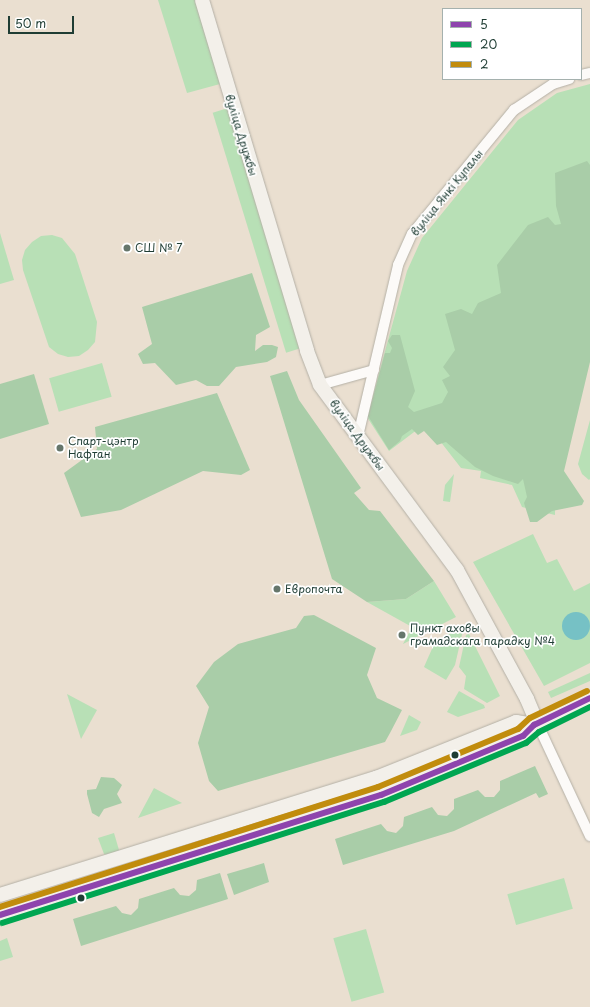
<!DOCTYPE html>
<meta charset="utf-8">
<style>
body{margin:0}
#map{position:relative;width:590px;height:1007px;overflow:hidden;background:#eadfd0;font-family:"Playpen Sans",sans-serif}
div>[style]{position:absolute}
[style*='--x']{left:calc(var(--x)*1px);top:calc(var(--y)*1px);width:calc(var(--w)*1px);rotate:calc(var(--a)*1deg)}
.green>*{inset:0;background:#b8e0b6;transform-origin:0 0}
.forest>*{inset:0;background:#a9cda8}
.water>*{inset:0;background:#76c1c5}
.round{border-radius:50%}
.roads{filter:drop-shadow(0 0 1px #b4b0a6) drop-shadow(0 0 1px #b4b0a6)}
.street>*{height:10px;margin:-5px;padding:0 5px;transform-origin:5px;border-radius:5px;background:#fcfaf8}
.secondary>*{height:14px;margin:-7px;padding:0 7px;transform-origin:7px;border-radius:7px;background:#f3f0ea}
.bus-1>*{height:6px;margin:-3px;padding:0 3px;transform-origin:3px;border-radius:3px;background:#8e44ad}
.bus-2>*{height:6px;margin:-3px;padding:0 3px;transform-origin:3px;border-radius:3px;background:#00a651}
.bus-3>*{height:6px;margin:-3px;padding:0 3px;transform-origin:3px;border-radius:3px;background:#c18c0d}
.dots>*{width:11px;height:11px;translate:-50% -50%;box-sizing:border-box;border:2px solid #fff;border-radius:50%}
span{translate:-50% -50%;white-space:nowrap;text-align:center;line-height:1.15;-webkit-text-stroke:3.5px #fff;paint-order:stroke}
.street-label{font-size:11px;color:#1f3d34}
.poi-label{font-size:11px;color:#1f3d34}
.left{translate:0 -50%;text-align:left}
.legend{position:absolute;left:442px;top:8px;width:140px;height:72px;box-sizing:border-box;background:#fff;border:1px solid #a5b1ae;margin:0;padding:5px 7px;list-style:none;font-size:12px;color:#1f3d34}
.legend li{display:flex;align-items:center;gap:8px;height:20px}
.legend b{width:20px;border:1px solid #a5b1ae}
.scale{position:absolute;left:8px;top:16px;width:66px;height:18px;box-sizing:border-box;border:2px solid #1f3d34;border-top:0;padding-left:5px;font-size:12px;line-height:14px;white-space:nowrap;color:#1f3d34;-webkit-text-stroke:3px #fff;paint-order:stroke}
</style>
<div id="map">
<div class="green">
<div style="clip-path:polygon(158px 0,195px 0,220px 84px,187px 93px)"></div>
<div style="clip-path:polygon(590px 84px,590px 327px,555px 482px,555px 515px,522px 507px,512px 485px,480px 478px,481px 471px,461px 468px,426px 423px,389px 451px,367px 417px,407px 271px,422px 238px,518px 120px,557px 93px)"></div>
<div style="left:228px;top:108px;width:251px;height:16px;rotate:73deg"></div>
<div style="clip-path:polygon(0 233px,14px 280px,0 284px)"></div>
<div style="clip-path:polygon(52px 235px,62px 238px,75px 254px,97px 322px,95px 342px,88px 350px,79px 356px,68px 357px,58px 354px,49px 347px,23px 270px,22px 260px,25px 250px,32px 242px,41px 236px)"></div>
<div style="left:102px;top:363px;width:35px;height:55px;rotate:74deg"></div>
<div style="clip-path:polygon(590px 420px,590px 479px,589px 480px,582px 474px,578px 464px)"></div>
<div style="clip-path:polygon(454px 474px,450px 502px,443px 501px,445px 485px)"></div>
<div style="clip-path:polygon(533px 534px,547px 563px,557px 559px,574px 591px,590px 583px,590px 663px,544px 686px,473px 562px)"></div>
<div style="clip-path:polygon(434px 581px,456px 617px,403px 644px,412px 627px,367px 602px,406px 599px)"></div>
<div style="clip-path:polygon(464px 626px,455px 665px,446px 680px,424px 667px,435px 642px)"></div>
<div style="clip-path:polygon(469px 634px,500px 696px,487px 703px,464px 689px,466px 676px,459px 667px,466px 635px)"></div>
<div style="clip-path:polygon(590px 673px,590px 681px,551px 698px,548px 692px)"></div>
<div style="clip-path:polygon(459px 691px,484px 705px,485px 708px,458px 717px,447px 712px)"></div>
<div style="clip-path:polygon(67px 694px,97px 710px,81px 739px)"></div>
<div style="clip-path:polygon(409px 715px,421px 722px,417px 730px,400px 736px)"></div>
<div style="clip-path:polygon(154px 788px,182px 803px,138px 818px)"></div>
<div style="clip-path:polygon(114px 833px,119px 850px,117px 855px,110px 857px,104px 854px,98px 838px)"></div>
<div style="left:564px;top:878px;width:32px;height:59px;rotate:74deg"></div>
<div style="left:366px;top:929px;width:66px;height:34px;rotate:74deg"></div>
<div style="clip-path:polygon(7px 938px,13px 957px,0 961px,0 941px)"></div>
</div>
<div class="forest">
<div style="clip-path:polygon(587px 161px,590px 165px,590px 362px,564px 471px,584px 501px,582px 505px,552px 511px,537px 522px,530px 522px,524px 503px,527px 497px,523px 479px,518px 484px,493px 476px,475px 467px,446px 442px,437px 445px,424px 431px,418px 435px,412px 429px,402px 436px,400px 441px,389px 450px,368px 416px,385px 353px,390px 353px,392px 348px,388px 341px,392px 335px,400px 335px,415px 391px,408px 407px,414px 412px,442px 403px,448px 392px,442px 380px,450px 376px,443px 367px,455px 350px,445px 314px,461px 309px,472px 314px,478px 303px,501px 293px,497px 265px,528px 225px,548px 217px,555px 225px,561px 224px,556px 206px,555px 173px)"></div>
<div style="clip-path:polygon(252px 273px,270px 327px,256px 335px,255px 351px,263px 345px,272px 345px,278px 347px,276px 357px,267px 362px,236px 367px,219px 386px,207px 386px,196px 380px,176px 385px,155px 363px,143px 364px,138px 354px,152px 344px,142px 307px)"></div>
<div style="clip-path:polygon(287px 371px,299px 400px,361px 488px,354px 493px,369px 510px,380px 511px,434px 581px,406px 599px,367px 602px,332px 579px,270px 376px)"></div>
<div style="clip-path:polygon(34px 374px,49px 424px,0 439px,0 384px)"></div>
<div style="clip-path:polygon(217px 393px,250px 470px,241px 475px,203px 471px,121px 510px,81px 517px,64px 473px,97px 449px,95px 427px)"></div>
<div style="clip-path:polygon(314px 615px,376px 648px,367px 675px,377px 698px,402px 710px,390px 733px,385px 742px,218px 791px,209px 781px,198px 743px,209px 707px,196px 686px,214px 662px,238px 644px,296px 628px,304px 616px)"></div>
<div style="clip-path:polygon(535px 766px,548px 794px,539px 798px,536px 793px,454px 831px,343px 865px,335px 839px,381px 824px,387px 831px,396px 833px,403px 826px,404px 817px,432px 807px,438px 815px,447px 816px,454px 809px,454px 799px,478px 790px,485px 797px,494px 797px,500px 790px,500px 781px)"></div>
<div style="clip-path:polygon(101px 777px,114px 778px,122px 785px,117px 794px,122px 803px,104px 809px,99px 817px,92px 813px,87px 794px,87px 790px,96px 789px)"></div>
<div style="clip-path:polygon(264px 863px,269px 882px,234px 895px,227px 874px)"></div>
<div style="clip-path:polygon(220px 873px,228px 899px,81px 946px,73px 919px,116px 906px,122px 913px,131px 915px,138px 908px,139px 899px,174px 888px,180px 895px,189px 896px,196px 890px,197px 880px)"></div>
</div>
<div class="water">
<div class="round" style="left:562px;top:612px;width:28px;height:28px"></div>
</div>
<div class="roads">
<div class="street">
<div style="--x:581;--y:75;--w:9;--a:-13"></div>
<div style="--x:320;--y:385;--w:56;--a:-15.5"></div>
<div style="--x:358;--y:436;--w:176;--a:-76.8"></div>
<div style="--x:398;--y:265;--w:34;--a:-66"></div>
<div style="--x:412;--y:234;--w:161;--a:-50.6"></div>
<div style="--x:514;--y:110;--w:47;--a:-33.7"></div>
<div style="--x:553;--y:84;--w:17;--a:-17"></div>
<div style="--x:537;--y:723;--w:125;--a:64.9"></div>
</div>
<div class="secondary">
<div style="--x:202;--y:0;--w:366;--a:73.3"></div>
<div style="--x:307;--y:351;--w:36;--a:69"></div>
<div style="--x:320;--y:385;--w:230;--a:53.5"></div>
<div style="--x:457;--y:570;--w:147;--a:61.5"></div>
<div style="--x:527;--y:699;--w:26;--a:67"></div>
<div style="--x:0;--y:895;--w:394;--a:-17.3"></div>
<div style="--x:376;--y:778;--w:151;--a:-21.8"></div>
<div style="--x:516;--y:722;--w:18;--a:9"></div>
<div style="--x:0;--y:915;--w:399;--a:-17.5"></div>
<div style="--x:381;--y:795;--w:154;--a:-22.6"></div>
<div style="--x:523;--y:736;--w:16;--a:-45"></div>
<div style="--x:534;--y:725;--w:62;--a:-25.7"></div>
</div>
</div>
<div class="bus-1">
<div style="--x:0;--y:915;--w:399;--a:-17.5"></div>
<div style="--x:381;--y:795;--w:154;--a:-22.6"></div>
<div style="--x:523;--y:736;--w:16;--a:-45"></div>
<div style="--x:534;--y:725;--w:62;--a:-25.7"></div>
</div>
<div class="bus-2">
<div style="--x:2;--y:923;--w:401;--a:-17.6"></div>
<div style="--x:384;--y:802;--w:154;--a:-22.6"></div>
<div style="--x:526;--y:743;--w:17;--a:-40"></div>
<div style="--x:539;--y:732;--w:57;--a:-26.1"></div>
</div>
<div class="bus-3">
<div style="--x:0;--y:907;--w:397;--a:-17.6"></div>
<div style="--x:378;--y:787;--w:152;--a:-22.5"></div>
<div style="--x:518;--y:729;--w:16;--a:-43"></div>
<div style="--x:530;--y:718;--w:63;--a:-25.3"></div>
</div>
<div class="dots">
<div style="left:127px;top:248px;background:#66766b"></div>
<div style="left:60px;top:448px;background:#66766b"></div>
<div style="left:277px;top:589px;background:#66766b"></div>
<div style="left:402px;top:635px;background:#66766b"></div>
<div style="left:455px;top:755px;background:#1f3d34"></div>
<div style="left:81px;top:898px;background:#1f3d34"></div>
</div>
<div class="street-label">
<span style="left:241px;top:135px;rotate:73deg">вуліца Дружбы</span>
<span style="left:447px;top:193px;rotate:-51deg">вуліца Янкі Купалы</span>
<span style="left:357px;top:435px;rotate:54deg">вуліца Дружбы</span>
</div>
<div class="poi-label">
<span class="left" style="left:135px;top:248px">СШ № 7</span>
<span class="left" style="left:68px;top:448px">Спарт-цэнтр<br>Нафтан</span>
<span class="left" style="left:285px;top:589px">Европочта</span>
<span class="left" style="left:410px;top:635px">Пункт аховы<br>грамадскага парадку №4</span>
</div>
<ul class="legend">
<li><b style="height:5px;background:#8e44ad"></b>5</li>
<li><b style="height:5px;background:#00a651"></b>20</li>
<li><b style="height:5px;background:#c18c0d"></b>2</li>
</ul>
<div class="scale">50 m</div>
</div>
